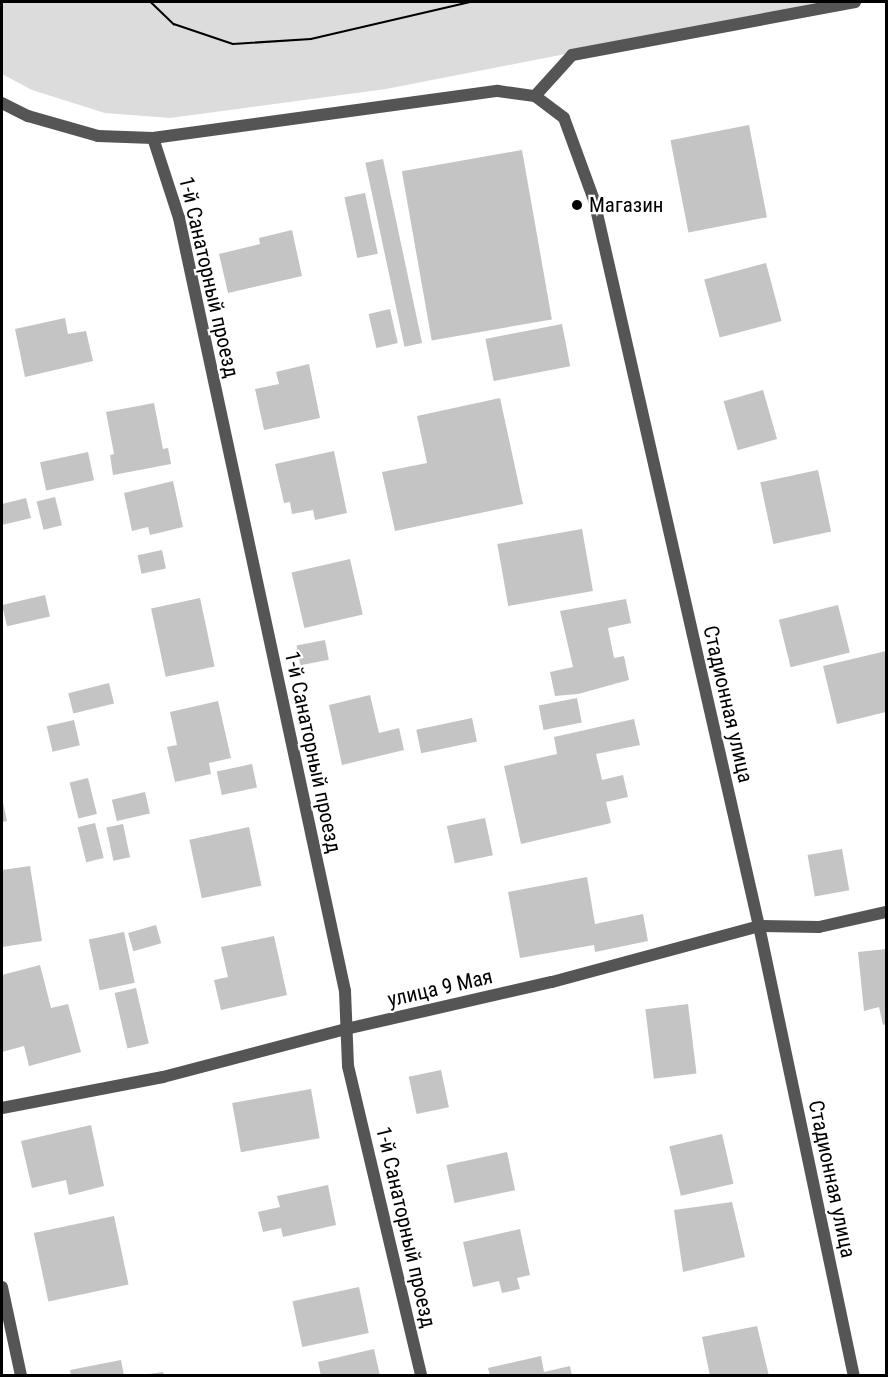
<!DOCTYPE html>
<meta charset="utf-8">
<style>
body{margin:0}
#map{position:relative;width:888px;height:1377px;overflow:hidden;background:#fff;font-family:"Roboto Condensed",sans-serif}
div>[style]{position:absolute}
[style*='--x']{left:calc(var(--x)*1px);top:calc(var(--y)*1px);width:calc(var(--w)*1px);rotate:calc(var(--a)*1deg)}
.green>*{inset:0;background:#dcdcdc}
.building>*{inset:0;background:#c4c4c4;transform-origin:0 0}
.street>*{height:12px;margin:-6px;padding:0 6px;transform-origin:6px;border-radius:6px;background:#555}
.tram>*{height:1.5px;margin:-0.75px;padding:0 0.75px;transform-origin:0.75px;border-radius:0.75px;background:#000}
.dots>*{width:16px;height:16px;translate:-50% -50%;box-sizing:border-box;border:3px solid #fff;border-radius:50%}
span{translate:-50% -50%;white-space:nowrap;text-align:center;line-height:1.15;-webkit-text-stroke:4.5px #fff;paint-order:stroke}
.poi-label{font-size:21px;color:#000}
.left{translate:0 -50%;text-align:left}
.street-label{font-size:21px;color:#000}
.frame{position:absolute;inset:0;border:3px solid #000;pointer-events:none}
</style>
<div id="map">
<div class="green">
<div style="clip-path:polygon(2px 2px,831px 2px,386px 89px,170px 118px,105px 113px,32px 90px,2px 74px)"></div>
</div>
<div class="building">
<div style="left:749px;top:125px;width:94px;height:80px;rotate:79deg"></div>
<div style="left:522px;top:150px;width:172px;height:122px;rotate:80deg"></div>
<div style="left:383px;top:159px;width:188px;height:18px;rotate:78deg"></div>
<div style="left:365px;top:193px;width:62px;height:21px;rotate:78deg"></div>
<div style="clip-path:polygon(292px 230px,302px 276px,228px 293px,219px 254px,260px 244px,259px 238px)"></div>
<div style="left:766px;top:263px;width:60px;height:64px;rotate:75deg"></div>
<div style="left:390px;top:309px;width:35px;height:22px;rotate:77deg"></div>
<div style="clip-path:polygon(65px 318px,68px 334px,86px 331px,93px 361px,25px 377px,15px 329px)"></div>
<div style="left:562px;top:324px;width:43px;height:78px;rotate:79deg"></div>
<div style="clip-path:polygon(309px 364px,320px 418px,264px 430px,255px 389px,279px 384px,276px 372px)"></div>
<div style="left:763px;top:390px;width:51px;height:41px;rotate:74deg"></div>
<div style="clip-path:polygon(500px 398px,523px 504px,395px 531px,382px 472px,427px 463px,417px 416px)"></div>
<div style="clip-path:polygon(154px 403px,163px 449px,168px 448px,171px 464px,113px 475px,110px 455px,114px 454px,106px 412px)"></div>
<div style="clip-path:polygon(334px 451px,347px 513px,315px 520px,313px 510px,292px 514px,290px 502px,284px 503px,275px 464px)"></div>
<div style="left:88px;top:452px;width:29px;height:49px;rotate:78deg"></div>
<div style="left:818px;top:470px;width:63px;height:59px;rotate:78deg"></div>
<div style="clip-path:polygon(173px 481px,183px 527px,150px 535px,148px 527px,132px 531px,124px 493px)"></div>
<div style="left:55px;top:497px;width:29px;height:19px;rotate:76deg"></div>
<div style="clip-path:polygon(26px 498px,31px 518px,2px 525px,2px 504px)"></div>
<div style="left:582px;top:529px;width:63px;height:86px;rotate:80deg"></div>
<div style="left:162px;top:550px;width:19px;height:25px;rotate:78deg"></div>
<div style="left:350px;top:559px;width:57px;height:60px;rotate:77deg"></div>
<div style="left:45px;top:595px;width:22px;height:44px;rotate:77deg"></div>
<div style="left:200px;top:598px;width:70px;height:50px;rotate:78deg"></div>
<div style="clip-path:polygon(626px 599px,631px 623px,608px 628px,614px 658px,624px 656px,629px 680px,578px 694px,555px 696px,550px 672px,573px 667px,560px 611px)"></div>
<div style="left:838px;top:605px;width:49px;height:61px;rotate:76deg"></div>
<div style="left:325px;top:640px;width:20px;height:29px;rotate:79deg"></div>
<div style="clip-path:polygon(886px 651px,886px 712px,837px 724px,823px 666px)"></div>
<div style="left:109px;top:683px;width:21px;height:42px;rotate:76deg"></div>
<div style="clip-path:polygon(370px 695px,379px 733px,399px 728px,404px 750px,342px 765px,329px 705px)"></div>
<div style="left:577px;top:698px;width:25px;height:39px;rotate:79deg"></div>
<div style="clip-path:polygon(218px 701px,231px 758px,209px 763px,211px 774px,175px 782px,167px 747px,177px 745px,170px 712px)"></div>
<div style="left:472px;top:718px;width:24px;height:57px;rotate:78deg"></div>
<div style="clip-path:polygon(634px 719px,640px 745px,596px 754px,602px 780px,623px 775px,628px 797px,606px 802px,611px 823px,521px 844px,504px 766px,557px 754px,554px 737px)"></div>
<div style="left:74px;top:720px;width:26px;height:28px;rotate:77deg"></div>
<div style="left:252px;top:764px;width:24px;height:36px;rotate:78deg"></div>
<div style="left:88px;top:778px;width:37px;height:19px;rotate:76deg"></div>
<div style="left:145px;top:792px;width:22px;height:34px;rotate:77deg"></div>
<div style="clip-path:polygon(2px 798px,7px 821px,2px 822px)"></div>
<div style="left:485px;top:818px;width:38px;height:39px;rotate:78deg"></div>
<div style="left:95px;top:823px;width:36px;height:18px;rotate:76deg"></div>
<div style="left:123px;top:824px;width:34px;height:17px;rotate:78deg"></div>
<div style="left:249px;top:827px;width:60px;height:61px;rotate:78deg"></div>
<div style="left:842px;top:849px;width:42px;height:35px;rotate:80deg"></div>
<div style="clip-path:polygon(30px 866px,42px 941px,2px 947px,2px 870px)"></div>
<div style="clip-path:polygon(587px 877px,595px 924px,643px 914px,648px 941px,595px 952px,594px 945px,520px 958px,508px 892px)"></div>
<div style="left:156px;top:925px;width:19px;height:29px;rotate:74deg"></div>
<div style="left:124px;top:932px;width:52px;height:36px;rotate:78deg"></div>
<div style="clip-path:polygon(274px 936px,287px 995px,221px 1010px,214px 980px,228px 977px,221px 947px)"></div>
<div style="clip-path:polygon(886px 949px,886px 1024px,883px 1025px,879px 1007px,864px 1011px,858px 952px)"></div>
<div style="clip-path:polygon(40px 965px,51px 1008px,68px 1004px,81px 1052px,29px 1066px,24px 1046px,2px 1052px,2px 975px)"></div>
<div style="left:136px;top:988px;width:57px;height:22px;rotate:77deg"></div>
<div style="left:688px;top:1004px;width:70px;height:43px;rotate:83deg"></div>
<div style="left:441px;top:1070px;width:38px;height:33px;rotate:78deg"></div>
<div style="left:311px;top:1089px;width:50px;height:80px;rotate:80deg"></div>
<div style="clip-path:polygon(91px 1125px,104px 1186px,69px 1195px,66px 1180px,32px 1188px,21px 1141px)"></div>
<div style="left:722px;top:1134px;width:51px;height:54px;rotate:77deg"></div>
<div style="left:507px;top:1152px;width:39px;height:62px;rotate:78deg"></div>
<div style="clip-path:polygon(328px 1185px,336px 1225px,283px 1237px,281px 1228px,263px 1232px,258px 1212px,280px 1207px,277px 1196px)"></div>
<div style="clip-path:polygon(732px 1202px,745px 1257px,683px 1272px,674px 1210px)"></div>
<div style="left:114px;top:1216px;width:70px;height:82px;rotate:78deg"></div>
<div style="clip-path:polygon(520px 1229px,530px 1275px,517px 1278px,520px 1289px,502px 1293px,499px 1281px,473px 1287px,463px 1242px)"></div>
<div style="left:359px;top:1287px;width:47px;height:68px;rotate:78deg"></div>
<div style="clip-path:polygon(757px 1326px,769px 1376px,710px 1376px,702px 1337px)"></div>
<div style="clip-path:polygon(374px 1349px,380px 1376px,321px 1376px,318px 1362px)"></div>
<div style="clip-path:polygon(541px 1356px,544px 1372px,570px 1366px,572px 1376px,490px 1376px,488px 1368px)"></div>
<div style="clip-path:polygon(121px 1360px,124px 1376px,71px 1376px,70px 1370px)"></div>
<div style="clip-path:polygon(163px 1372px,164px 1376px,149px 1376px,149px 1374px)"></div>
</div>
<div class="street">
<div style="--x:535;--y:96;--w:55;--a:-47.9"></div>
<div style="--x:572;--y:55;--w:288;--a:-10.6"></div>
<div style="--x:2;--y:103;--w:29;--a:27"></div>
<div style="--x:28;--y:116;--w:73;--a:15.9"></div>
<div style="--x:98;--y:136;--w:55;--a:2.1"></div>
<div style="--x:153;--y:138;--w:348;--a:-7.8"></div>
<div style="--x:498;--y:91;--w:37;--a:8"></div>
<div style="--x:535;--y:96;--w:36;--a:37"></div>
<div style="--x:564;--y:118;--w:87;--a:69.9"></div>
<div style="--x:594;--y:200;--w:745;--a:77.2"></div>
<div style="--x:759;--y:926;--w:460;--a:78.1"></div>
<div style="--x:153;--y:138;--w:84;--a:72"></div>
<div style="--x:179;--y:218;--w:791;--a:77.88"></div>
<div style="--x:345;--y:991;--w:75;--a:87.7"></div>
<div style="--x:348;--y:1066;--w:318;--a:76.7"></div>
<div style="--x:2;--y:1108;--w:164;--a:-10.9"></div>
<div style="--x:163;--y:1077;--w:189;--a:-14.7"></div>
<div style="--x:346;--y:1029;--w:211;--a:-12.9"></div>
<div style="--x:552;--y:982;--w:214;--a:-15.1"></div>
<div style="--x:759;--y:926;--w:60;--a:1"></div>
<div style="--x:819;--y:927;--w:69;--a:-12.6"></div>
<div style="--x:2;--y:1287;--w:91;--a:77.9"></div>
</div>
<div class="tram">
<div style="--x:151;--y:2;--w:32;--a:44"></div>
<div style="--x:174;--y:24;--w:62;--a:18.7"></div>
<div style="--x:233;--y:44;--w:78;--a:-3.7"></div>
<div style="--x:311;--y:39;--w:163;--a:-13.1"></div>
</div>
<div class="dots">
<div style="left:577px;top:205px;background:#000"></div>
</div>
<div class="poi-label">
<span class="left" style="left:589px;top:205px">Магазин</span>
</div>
<div class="street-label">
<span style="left:209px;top:277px;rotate:77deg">1-й Санаторный проезд</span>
<span style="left:728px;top:704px;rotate:77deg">Стадионная улица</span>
<span style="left:313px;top:752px;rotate:78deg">1-й Санаторный проезд</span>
<span style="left:440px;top:988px;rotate:-13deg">улица 9 Мая</span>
<span style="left:832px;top:1179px;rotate:78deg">Стадионная улица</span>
<span style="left:406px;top:1227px;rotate:77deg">1-й Санаторный проезд</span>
</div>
<div class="frame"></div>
</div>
